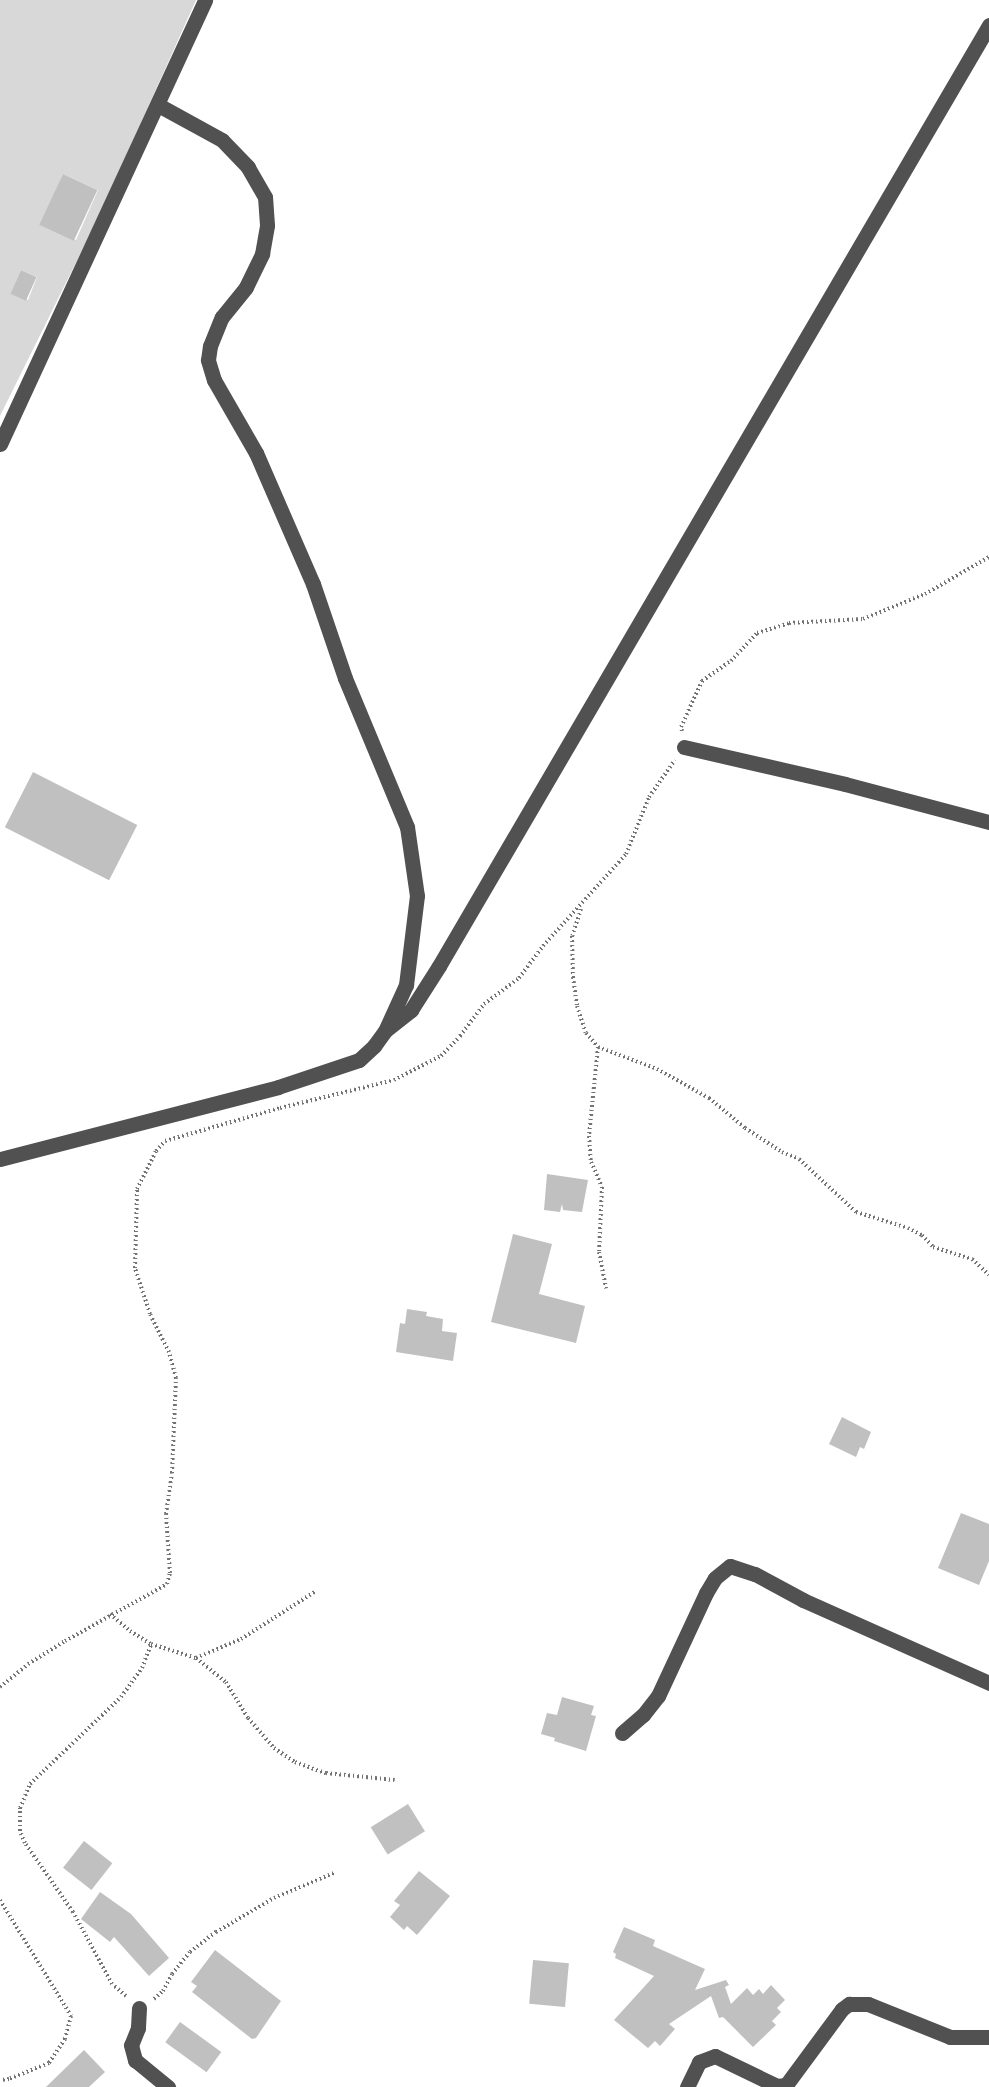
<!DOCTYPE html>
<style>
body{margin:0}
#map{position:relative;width:989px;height:2087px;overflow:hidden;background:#fff;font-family:Arial,sans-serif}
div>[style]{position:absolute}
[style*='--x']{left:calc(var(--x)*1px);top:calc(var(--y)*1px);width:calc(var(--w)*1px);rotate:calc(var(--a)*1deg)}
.green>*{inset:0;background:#d8d8d8}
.building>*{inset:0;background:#c0c0c0;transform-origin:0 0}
.path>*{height:4px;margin-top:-2px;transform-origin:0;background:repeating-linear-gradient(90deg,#737373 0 1.5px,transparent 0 4.5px)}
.minor>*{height:15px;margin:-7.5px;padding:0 7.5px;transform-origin:7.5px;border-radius:7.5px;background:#515151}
span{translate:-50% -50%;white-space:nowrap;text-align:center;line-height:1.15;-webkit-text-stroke:4.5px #fff;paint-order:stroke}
</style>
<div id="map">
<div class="green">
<div style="clip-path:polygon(evenodd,0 0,196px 0,100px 214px,0 416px,0 0,63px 174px,98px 190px,76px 240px,41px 224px,63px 174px,0 0,21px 270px,37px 277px,28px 300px,11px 293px,21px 270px)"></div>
</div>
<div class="building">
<div style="left:63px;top:174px;width:38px;height:56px;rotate:25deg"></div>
<div style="left:21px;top:270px;width:17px;height:26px;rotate:24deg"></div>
<div style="left:33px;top:772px;width:117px;height:62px;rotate:27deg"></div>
<div style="clip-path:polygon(547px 1174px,588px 1180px,582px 1212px,563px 1210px,562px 1204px,560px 1212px,544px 1210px)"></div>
<div style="clip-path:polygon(513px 1234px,552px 1244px,539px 1294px,585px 1306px,576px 1343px,491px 1322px)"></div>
<div style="clip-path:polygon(407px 1309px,427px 1312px,426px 1316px,443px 1319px,442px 1331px,457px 1333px,453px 1361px,396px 1352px,400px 1323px,405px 1324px)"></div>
<div style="clip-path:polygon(842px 1417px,871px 1432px,864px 1449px,860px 1447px,856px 1457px,829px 1444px)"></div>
<div style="clip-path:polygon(961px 1513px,989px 1524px,989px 1561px,979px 1585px,938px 1568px)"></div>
<div style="clip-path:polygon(562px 1697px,594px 1706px,591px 1715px,596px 1716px,586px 1751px,554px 1741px,555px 1738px,541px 1734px,547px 1713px,557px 1715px)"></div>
<div style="left:408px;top:1804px;width:32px;height:44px;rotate:58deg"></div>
<div style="left:84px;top:1841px;width:36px;height:34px;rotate:38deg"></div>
<div style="clip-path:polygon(419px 1871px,450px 1896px,417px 1935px,407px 1926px,404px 1930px,390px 1917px,400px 1905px,394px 1901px)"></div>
<div style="clip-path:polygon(100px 1892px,131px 1914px,169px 1958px,149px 1976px,114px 1937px,110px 1942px,81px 1919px)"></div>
<div style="clip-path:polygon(624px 1927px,655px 1940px,653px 1946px,705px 1969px,695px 1990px,726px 1980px,729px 1985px,725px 1987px,731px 2004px,747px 1988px,753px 1995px,759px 1989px,763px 1994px,771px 1985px,785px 2000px,777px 2008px,781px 2012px,772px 2021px,776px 2025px,753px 2047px,723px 2017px,719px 2018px,711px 1996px,669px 2024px,675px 2029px,660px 2046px,655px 2041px,648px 2048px,614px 2020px,654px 1976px,615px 1958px,616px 1954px,613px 1952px)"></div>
<div style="clip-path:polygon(215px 1950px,281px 2001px,256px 2038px,252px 2039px,192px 1992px,197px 1986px,191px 1982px)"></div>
<div style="left:533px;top:1960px;width:36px;height:44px;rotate:5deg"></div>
<div style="left:180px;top:2022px;width:51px;height:25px;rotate:36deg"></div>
<div style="clip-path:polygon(84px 2050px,105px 2072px,89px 2087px,46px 2087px)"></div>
</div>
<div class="path">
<div style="--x:682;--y:731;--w:4;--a:-104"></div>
<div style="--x:681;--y:727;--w:51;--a:-65.5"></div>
<div style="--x:702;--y:681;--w:35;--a:-35"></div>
<div style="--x:731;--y:661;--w:38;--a:-47"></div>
<div style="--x:757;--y:633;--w:34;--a:-17"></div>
<div style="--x:789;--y:623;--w:74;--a:-3.1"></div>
<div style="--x:863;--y:619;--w:67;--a:-22"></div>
<div style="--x:925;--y:594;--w:74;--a:-30"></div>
<div style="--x:581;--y:909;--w:28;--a:108"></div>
<div style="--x:572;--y:936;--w:41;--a:88.6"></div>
<div style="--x:573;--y:977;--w:29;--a:82"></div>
<div style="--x:577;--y:1006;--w:28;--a:72"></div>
<div style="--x:586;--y:1033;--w:18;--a:49"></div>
<div style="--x:598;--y:1047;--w:89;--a:95.8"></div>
<div style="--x:589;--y:1136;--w:26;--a:86"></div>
<div style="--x:591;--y:1162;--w:27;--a:66"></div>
<div style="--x:602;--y:1187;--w:65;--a:92.6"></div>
<div style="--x:599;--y:1252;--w:37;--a:79"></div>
<div style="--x:598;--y:1047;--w:63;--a:20.4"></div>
<div style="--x:657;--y:1069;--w:60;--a:29.1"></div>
<div style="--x:709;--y:1098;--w:47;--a:39.8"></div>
<div style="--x:745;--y:1128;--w:44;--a:33"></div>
<div style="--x:782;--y:1152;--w:18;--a:22"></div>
<div style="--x:799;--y:1159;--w:78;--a:42.9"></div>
<div style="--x:856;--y:1212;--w:54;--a:17.1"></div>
<div style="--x:908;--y:1228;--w:16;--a:27"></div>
<div style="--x:922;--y:1235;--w:16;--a:47"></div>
<div style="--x:933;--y:1247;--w:41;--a:17.1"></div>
<div style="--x:972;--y:1259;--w:23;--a:43"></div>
<div style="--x:110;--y:1614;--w:26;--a:40"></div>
<div style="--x:130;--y:1631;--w:25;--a:32"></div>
<div style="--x:151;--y:1644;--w:47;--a:17.3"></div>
<div style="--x:196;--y:1658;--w:49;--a:-22.9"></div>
<div style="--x:241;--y:1639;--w:89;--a:-32.6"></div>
<div style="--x:196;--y:1658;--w:38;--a:39"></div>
<div style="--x:226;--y:1682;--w:42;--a:58.6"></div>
<div style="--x:248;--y:1718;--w:40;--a:49"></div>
<div style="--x:274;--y:1748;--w:25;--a:34"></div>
<div style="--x:295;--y:1762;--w:33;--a:20"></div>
<div style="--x:326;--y:1773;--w:69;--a:5.8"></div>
<div style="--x:0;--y:1687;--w:36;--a:-39"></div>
<div style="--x:28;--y:1664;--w:44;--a:-31.9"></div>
<div style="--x:65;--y:1641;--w:117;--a:-29.2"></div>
<div style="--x:167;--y:1584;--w:11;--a:-75"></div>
<div style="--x:170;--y:1573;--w:59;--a:-93.9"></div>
<div style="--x:166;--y:1514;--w:41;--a:-81.7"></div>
<div style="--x:172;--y:1473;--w:95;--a:-87.6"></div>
<div style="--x:176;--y:1378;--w:27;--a:-105"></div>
<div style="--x:169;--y:1352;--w:42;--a:-116.6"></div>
<div style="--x:150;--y:1314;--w:48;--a:-108.1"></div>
<div style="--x:135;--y:1268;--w:79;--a:-88.5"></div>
<div style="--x:137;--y:1189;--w:42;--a:-63.4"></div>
<div style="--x:156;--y:1151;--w:13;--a:-48"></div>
<div style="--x:165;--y:1141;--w:120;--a:-16"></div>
<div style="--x:280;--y:1108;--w:117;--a:-13.8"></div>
<div style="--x:394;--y:1080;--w:53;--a:-27.1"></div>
<div style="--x:441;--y:1056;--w:28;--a:-46"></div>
<div style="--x:460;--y:1036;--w:40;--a:-53"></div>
<div style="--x:484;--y:1004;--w:44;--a:-36.6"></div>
<div style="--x:519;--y:978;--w:40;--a:-53"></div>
<div style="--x:543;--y:946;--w:124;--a:-47.9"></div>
<div style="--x:626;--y:854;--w:61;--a:-68"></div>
<div style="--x:649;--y:797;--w:45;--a:-54.9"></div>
<div style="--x:0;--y:1900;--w:136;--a:58.5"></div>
<div style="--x:71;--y:2016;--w:24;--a:105"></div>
<div style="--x:65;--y:2039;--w:29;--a:124"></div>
<div style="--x:49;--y:2063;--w:43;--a:158.2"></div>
<div style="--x:9;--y:2079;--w:9;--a:174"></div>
<div style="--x:126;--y:1996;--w:18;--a:-139"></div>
<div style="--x:112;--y:1984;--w:82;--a:-118.4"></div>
<div style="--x:73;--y:1912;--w:84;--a:-124.8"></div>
<div style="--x:25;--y:1843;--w:13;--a:-113"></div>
<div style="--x:20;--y:1831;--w:23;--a:-90"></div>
<div style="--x:20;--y:1808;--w:26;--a:-67"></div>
<div style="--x:30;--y:1784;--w:126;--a:-43.7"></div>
<div style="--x:121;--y:1697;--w:36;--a:-54"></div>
<div style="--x:142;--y:1668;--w:26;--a:-69"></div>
<div style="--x:154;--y:1999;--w:12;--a:-42"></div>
<div style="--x:163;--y:1991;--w:19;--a:-62"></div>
<div style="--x:172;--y:1974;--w:28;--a:-51"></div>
<div style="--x:190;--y:1952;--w:33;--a:-38"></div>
<div style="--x:216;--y:1932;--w:67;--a:-30.4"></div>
<div style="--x:274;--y:1898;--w:65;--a:-22.6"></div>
</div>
<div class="minor">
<div style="--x:0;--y:444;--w:489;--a:-65.2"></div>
<div style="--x:684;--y:747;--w:165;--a:12.9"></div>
<div style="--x:845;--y:784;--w:149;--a:14.8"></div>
<div style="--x:387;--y:1029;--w:31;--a:-38"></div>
<div style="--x:411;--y:1010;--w:52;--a:-57.5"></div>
<div style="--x:439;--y:966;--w:1090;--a:-59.69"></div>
<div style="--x:0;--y:1159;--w:287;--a:-14.5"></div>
<div style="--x:278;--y:1087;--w:85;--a:-18.4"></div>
<div style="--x:359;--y:1060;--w:21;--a:-43"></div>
<div style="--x:374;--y:1046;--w:19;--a:-54"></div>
<div style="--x:385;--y:1031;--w:51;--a:-65.5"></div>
<div style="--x:406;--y:985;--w:90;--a:-83"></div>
<div style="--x:417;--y:896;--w:70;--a:-98.2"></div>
<div style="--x:407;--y:827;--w:161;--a:-112.6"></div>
<div style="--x:345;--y:678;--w:99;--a:-108.8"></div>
<div style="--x:313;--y:584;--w:143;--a:-113.5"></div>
<div style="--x:256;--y:453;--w:84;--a:-119.9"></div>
<div style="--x:214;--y:380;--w:21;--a:-107"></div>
<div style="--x:208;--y:360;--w:14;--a:-82"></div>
<div style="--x:210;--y:346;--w:31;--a:-68"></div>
<div style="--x:222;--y:317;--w:38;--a:-51"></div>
<div style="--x:246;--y:287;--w:37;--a:-64"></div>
<div style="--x:262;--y:254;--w:29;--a:-80"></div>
<div style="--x:267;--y:225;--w:28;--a:-94"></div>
<div style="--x:265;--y:197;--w:34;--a:-120"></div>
<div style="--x:248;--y:167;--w:37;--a:-134"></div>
<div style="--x:222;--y:140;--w:73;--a:-151.3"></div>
<div style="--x:622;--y:1733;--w:28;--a:-41"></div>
<div style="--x:643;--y:1715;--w:24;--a:-52"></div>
<div style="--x:658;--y:1696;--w:114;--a:-65"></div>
<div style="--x:706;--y:1593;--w:17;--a:-59"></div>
<div style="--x:715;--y:1578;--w:19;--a:-39"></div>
<div style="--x:730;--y:1566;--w:26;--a:18"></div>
<div style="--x:755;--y:1574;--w:55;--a:28.4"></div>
<div style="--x:803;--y:1600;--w:204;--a:24"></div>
<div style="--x:139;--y:2008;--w:20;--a:93"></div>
<div style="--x:138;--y:2028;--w:18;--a:112"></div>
<div style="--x:131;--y:2045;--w:16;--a:75"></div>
<div style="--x:135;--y:2060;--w:43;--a:39.3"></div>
<div style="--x:687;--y:2087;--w:28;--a:-64"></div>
<div style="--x:699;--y:2062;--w:17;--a:-21"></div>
<div style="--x:715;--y:2056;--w:69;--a:25.8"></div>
<div style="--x:777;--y:2086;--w:9;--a:-6"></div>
<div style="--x:786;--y:2085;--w:94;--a:-53.6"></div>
<div style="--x:842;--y:2009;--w:9;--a:-36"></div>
<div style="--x:849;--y:2004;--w:19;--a:0"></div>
<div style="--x:868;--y:2004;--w:88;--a:21.9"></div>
<div style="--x:950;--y:2037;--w:39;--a:0"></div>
</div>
</div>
